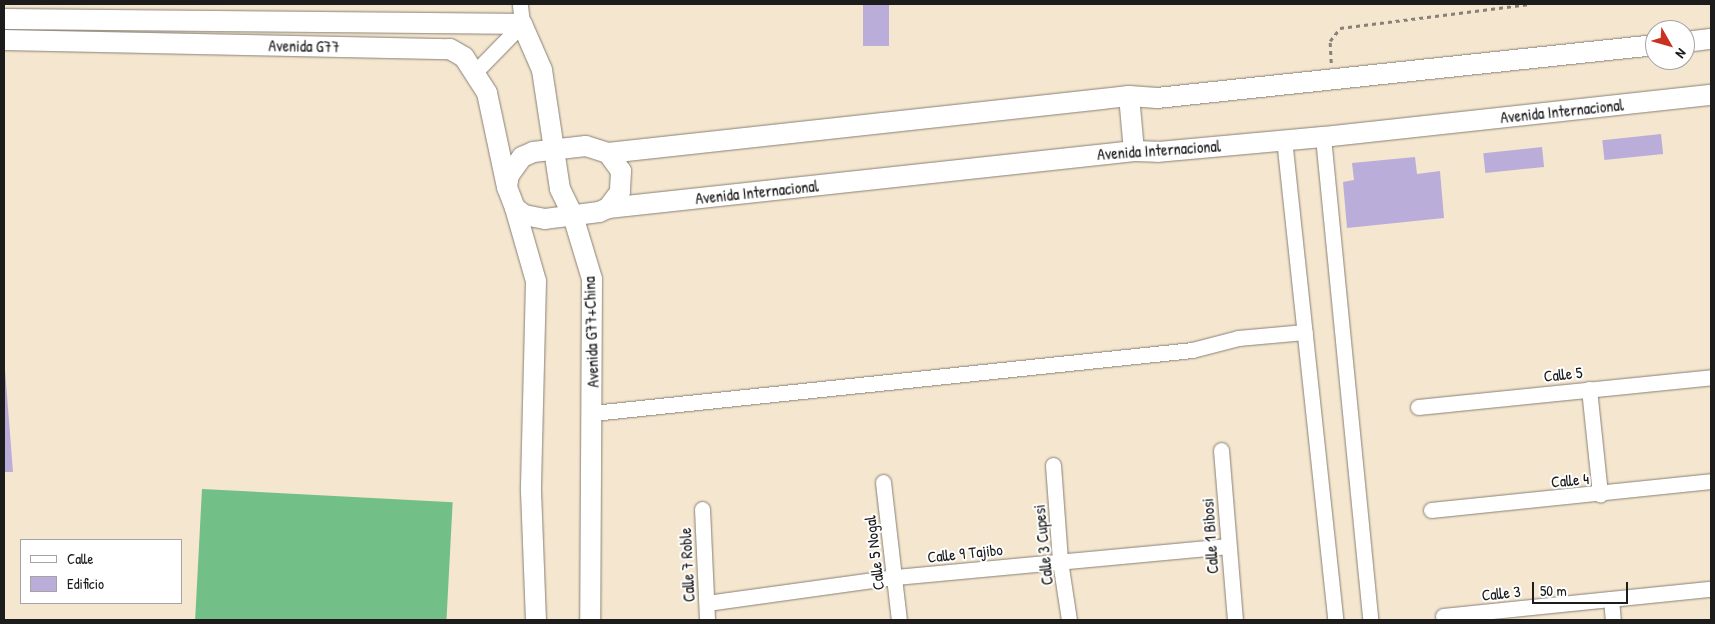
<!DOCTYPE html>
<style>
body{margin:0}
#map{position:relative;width:1715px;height:624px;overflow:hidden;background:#f5e6cf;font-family:"Patrick Hand",sans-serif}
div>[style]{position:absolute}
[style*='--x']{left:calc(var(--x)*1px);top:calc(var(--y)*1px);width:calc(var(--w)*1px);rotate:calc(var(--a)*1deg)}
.forest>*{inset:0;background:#72bf87;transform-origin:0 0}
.building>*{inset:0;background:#baadda;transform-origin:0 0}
.path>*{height:2.5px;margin-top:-1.25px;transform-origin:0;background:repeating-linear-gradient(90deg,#888176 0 4px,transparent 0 8px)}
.roads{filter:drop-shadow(0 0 1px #888176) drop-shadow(0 0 1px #888176)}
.minor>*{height:15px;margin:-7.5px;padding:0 7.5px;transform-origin:7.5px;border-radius:7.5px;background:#fff}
.major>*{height:20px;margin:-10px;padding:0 10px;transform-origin:10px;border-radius:10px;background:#fff}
span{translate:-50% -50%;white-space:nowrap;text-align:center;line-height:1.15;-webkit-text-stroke:4px #fff;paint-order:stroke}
.street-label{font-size:16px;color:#1c1c1c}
.frame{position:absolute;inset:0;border:5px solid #1c1c1c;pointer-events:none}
.legend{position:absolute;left:20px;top:539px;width:162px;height:65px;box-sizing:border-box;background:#fff;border:1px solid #a4a4a4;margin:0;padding:6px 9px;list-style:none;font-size:15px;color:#1c1c1c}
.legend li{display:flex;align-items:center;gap:10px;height:25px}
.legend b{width:25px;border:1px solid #a4a4a4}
.north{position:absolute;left:1645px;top:20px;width:50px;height:50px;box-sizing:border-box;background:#fff;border:1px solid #a4a4a4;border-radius:50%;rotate:128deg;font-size:14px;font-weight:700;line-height:20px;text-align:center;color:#1c1c1c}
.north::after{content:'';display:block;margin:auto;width:18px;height:22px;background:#c8321e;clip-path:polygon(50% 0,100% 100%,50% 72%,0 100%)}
.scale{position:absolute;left:1532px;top:582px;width:96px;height:22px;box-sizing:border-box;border:2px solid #1c1c1c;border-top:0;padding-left:6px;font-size:15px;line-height:18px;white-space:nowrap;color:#1c1c1c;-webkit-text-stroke:4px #fff;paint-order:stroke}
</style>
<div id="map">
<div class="forest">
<div style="left:202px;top:489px;width:251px;height:131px;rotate:3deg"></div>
</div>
<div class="building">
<div style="left:863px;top:4px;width:26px;height:42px"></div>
<div style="left:1661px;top:134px;width:20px;height:59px;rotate:84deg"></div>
<div style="left:1542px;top:147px;width:20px;height:59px;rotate:84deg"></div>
<div style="clip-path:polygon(1415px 157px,1417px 174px,1440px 171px,1444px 218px,1347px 228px,1343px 182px,1354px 180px,1352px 163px)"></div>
<div style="clip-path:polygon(4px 370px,5px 370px,13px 472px,4px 472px)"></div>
</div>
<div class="path">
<div style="--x:1331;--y:63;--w:22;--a:-93"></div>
<div style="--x:1330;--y:41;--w:16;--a:-52"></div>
<div style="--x:1340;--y:28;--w:191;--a:-7.2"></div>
</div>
<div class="roads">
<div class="minor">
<div style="--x:476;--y:71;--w:66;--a:-45.6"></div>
<div style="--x:522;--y:24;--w:20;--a:-96"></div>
<div style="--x:1323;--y:137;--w:485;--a:84.4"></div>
<div style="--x:1284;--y:139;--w:484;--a:83.9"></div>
<div style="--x:1589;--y:389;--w:106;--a:84"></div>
<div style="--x:1418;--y:407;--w:295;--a:-5.8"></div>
<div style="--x:593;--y:413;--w:602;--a:-6"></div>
<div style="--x:1192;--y:350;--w:48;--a:-14.6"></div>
<div style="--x:1238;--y:338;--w:67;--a:-5.1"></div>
<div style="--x:1221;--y:450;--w:171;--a:85.3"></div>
<div style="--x:1053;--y:465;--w:96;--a:85.8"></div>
<div style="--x:1060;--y:561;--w:60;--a:81.3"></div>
<div style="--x:883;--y:482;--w:139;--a:83.4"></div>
<div style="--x:702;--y:509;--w:111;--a:87.4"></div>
<div style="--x:1431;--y:510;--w:281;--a:-5.9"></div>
<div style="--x:1611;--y:599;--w:21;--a:85"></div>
<div style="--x:707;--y:603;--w:190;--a:-7.9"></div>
<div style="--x:895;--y:577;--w:333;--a:-5.3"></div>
<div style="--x:1443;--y:616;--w:269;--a:-5.8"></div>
</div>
<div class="major">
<div style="--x:4;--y:19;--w:518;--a:0.55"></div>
<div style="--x:522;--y:24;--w:50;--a:66.5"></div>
<div style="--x:542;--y:70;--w:120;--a:81.4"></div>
<div style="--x:560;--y:189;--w:30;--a:64"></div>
<div style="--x:573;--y:216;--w:66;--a:73.2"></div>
<div style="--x:592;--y:279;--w:341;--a:90.3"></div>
<div style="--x:4;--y:40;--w:446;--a:1.2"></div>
<div style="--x:450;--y:49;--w:16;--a:30"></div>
<div style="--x:464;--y:57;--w:43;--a:57.4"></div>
<div style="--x:487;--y:93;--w:96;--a:78"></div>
<div style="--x:1685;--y:42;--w:26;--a:-7"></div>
<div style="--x:1129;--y:96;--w:55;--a:84.8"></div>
<div style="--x:586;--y:146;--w:23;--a:18"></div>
<div style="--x:608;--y:153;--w:22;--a:54"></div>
<div style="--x:621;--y:171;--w:21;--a:93"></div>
<div style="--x:620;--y:192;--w:20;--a:127"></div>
<div style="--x:608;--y:208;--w:10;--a:156"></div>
<div style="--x:599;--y:212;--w:54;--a:172.6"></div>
<div style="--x:545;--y:219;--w:21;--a:-169"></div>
<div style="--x:524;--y:215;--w:11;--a:-142"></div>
<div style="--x:515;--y:208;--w:22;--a:-111"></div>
<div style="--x:507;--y:187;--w:12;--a:-81"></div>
<div style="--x:509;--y:175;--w:22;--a:-54"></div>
<div style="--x:522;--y:157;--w:12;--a:-24"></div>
<div style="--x:533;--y:152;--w:53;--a:-6.5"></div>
<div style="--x:608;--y:153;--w:524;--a:-6.24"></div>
<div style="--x:1129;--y:96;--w:28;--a:4"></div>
<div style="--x:1157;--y:98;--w:501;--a:-6.07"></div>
<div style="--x:515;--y:208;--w:76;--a:74"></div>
<div style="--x:536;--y:281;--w:210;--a:91.4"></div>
<div style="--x:531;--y:491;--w:129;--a:87.8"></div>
<div style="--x:608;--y:208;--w:529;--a:-6.18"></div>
<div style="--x:1134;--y:151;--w:24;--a:2"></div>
<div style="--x:1158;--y:152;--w:166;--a:-5.2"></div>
<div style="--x:1323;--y:137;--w:390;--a:-6.2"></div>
</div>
</div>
<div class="street-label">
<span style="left:304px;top:46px;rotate:1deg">Avenida G77</span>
<span style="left:1562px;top:111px;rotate:-6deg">Avenida Internacional</span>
<span style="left:1159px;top:150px;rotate:-4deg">Avenida Internacional</span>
<span style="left:757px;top:192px;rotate:-6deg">Avenida Internacional</span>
<span style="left:591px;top:332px;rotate:-92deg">Avenida G77+China</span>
<span style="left:1563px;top:374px;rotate:-6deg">Calle 5</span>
<span style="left:1570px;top:480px;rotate:-5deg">Calle 4</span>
<span style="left:1210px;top:536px;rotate:-94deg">Calle 1 Bibosi</span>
<span style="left:1043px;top:545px;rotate:-96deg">Calle 3 Cupesi</span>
<span style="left:874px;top:553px;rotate:-97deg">Calle 5 Nogal</span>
<span style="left:965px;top:553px;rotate:-6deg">Calle 9 Tajibo</span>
<span style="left:687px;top:565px;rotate:-93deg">Calle 7 Roble</span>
<span style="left:1501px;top:593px;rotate:-6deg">Calle 3</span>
</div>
<div class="frame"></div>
<ul class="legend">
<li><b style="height:6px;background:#fff"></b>Calle</li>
<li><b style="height:14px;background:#baadda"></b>Edificio</li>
</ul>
<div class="north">N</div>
<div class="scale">50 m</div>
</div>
